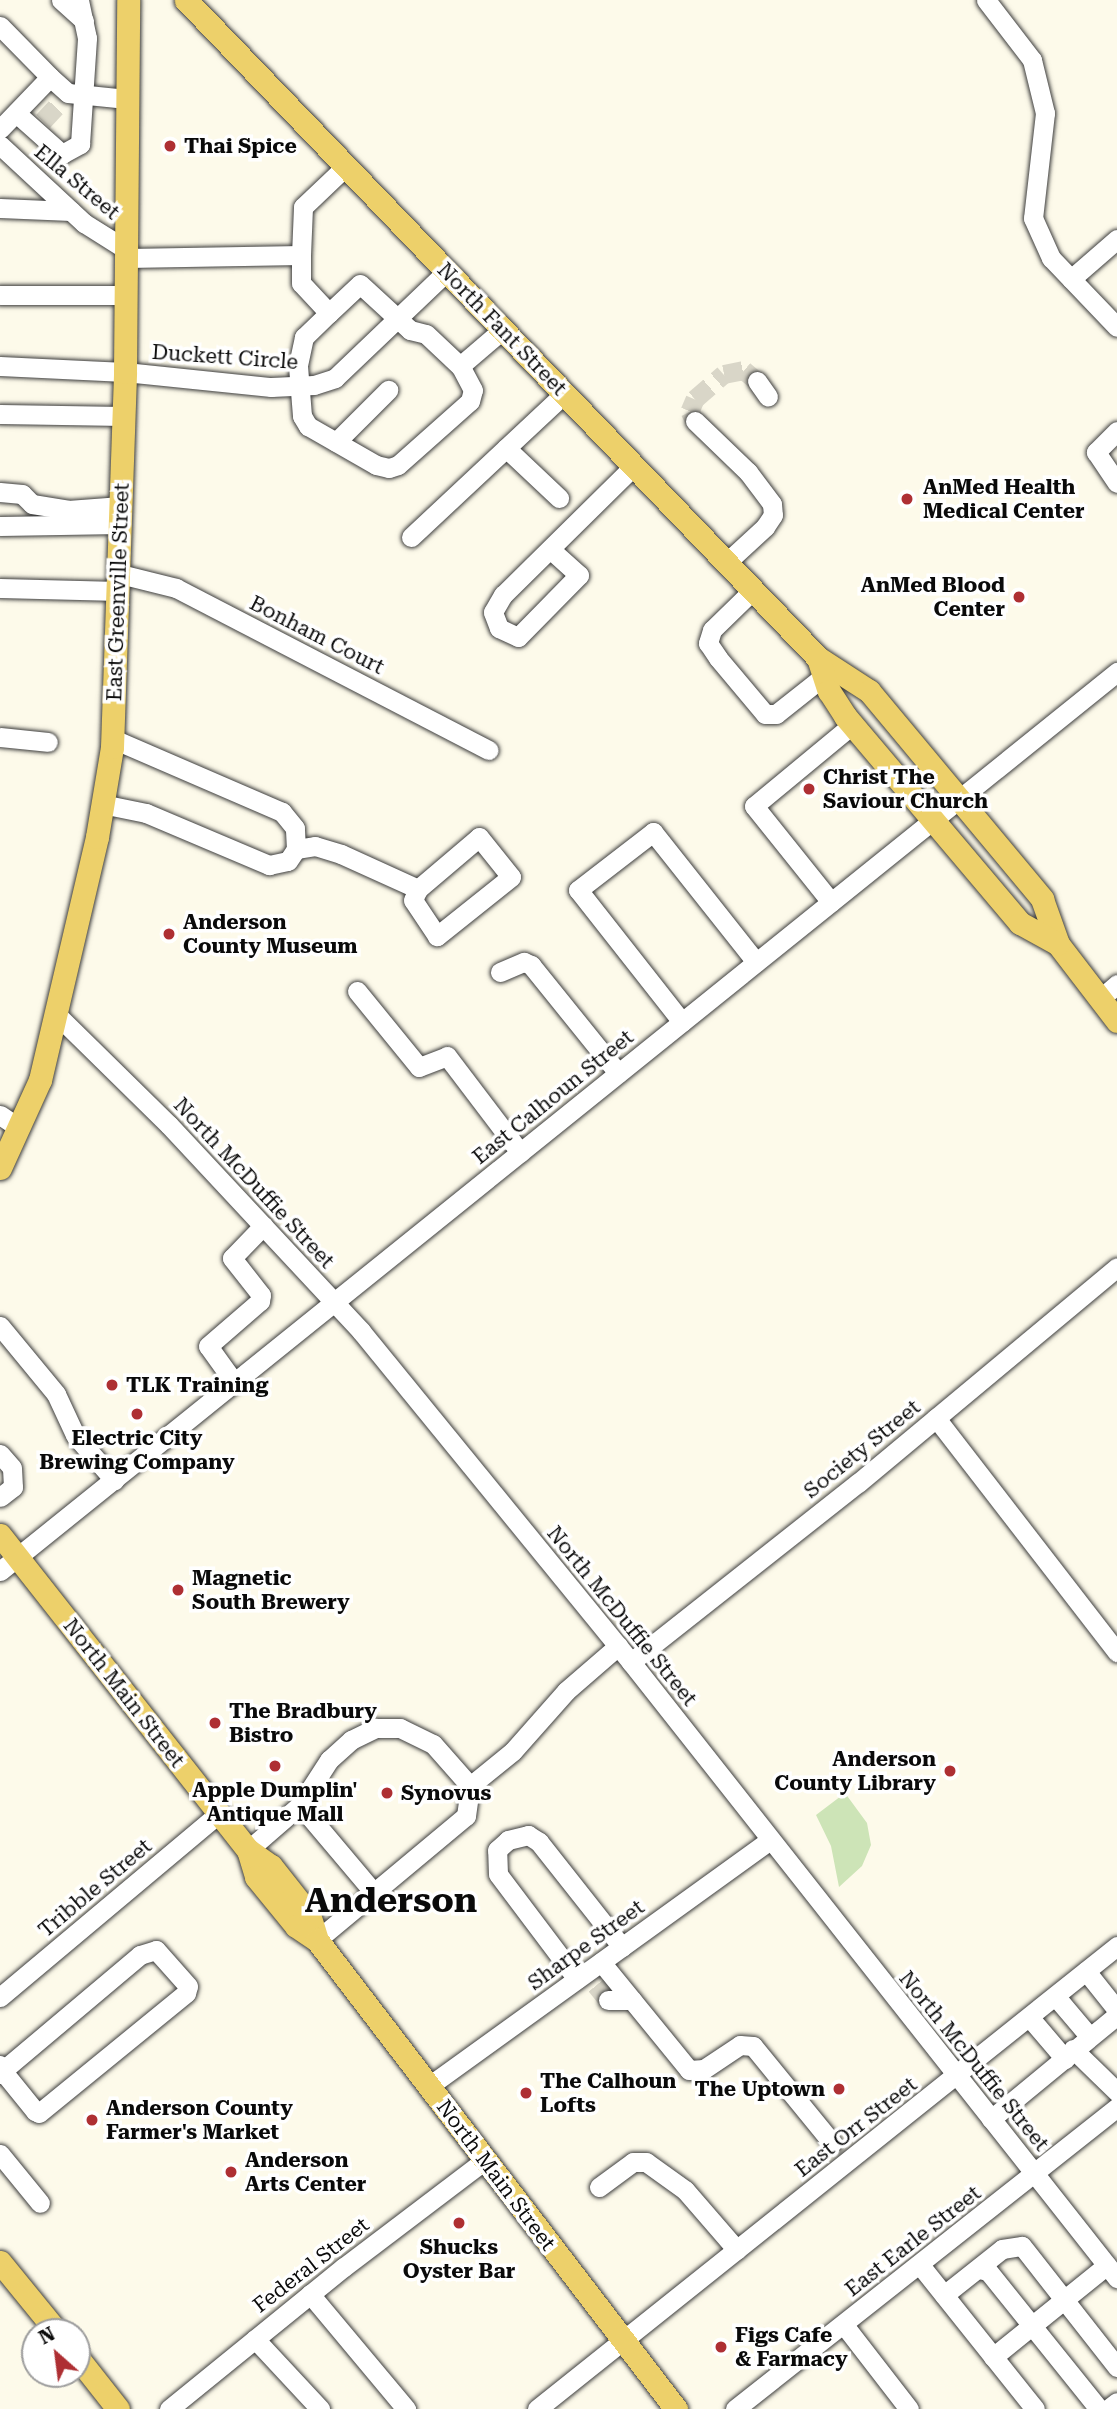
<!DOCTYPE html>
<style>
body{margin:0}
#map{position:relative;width:1117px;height:2409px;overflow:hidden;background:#fdfaea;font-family:"Roboto Serif",serif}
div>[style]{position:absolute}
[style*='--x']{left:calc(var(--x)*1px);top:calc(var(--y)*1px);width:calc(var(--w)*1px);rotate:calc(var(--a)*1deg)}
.green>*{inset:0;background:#cde4b7}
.minor-tunnel>*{height:19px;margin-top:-9.5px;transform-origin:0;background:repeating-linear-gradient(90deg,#d9d6c8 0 19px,transparent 0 29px)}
.roads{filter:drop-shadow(0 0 2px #3d3d3d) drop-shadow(0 0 2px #3d3d3d)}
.minor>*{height:19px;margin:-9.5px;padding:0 9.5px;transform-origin:9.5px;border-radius:9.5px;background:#fff}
.major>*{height:23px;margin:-11.5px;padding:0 11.5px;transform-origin:11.5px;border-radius:11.5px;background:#edd06a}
.dots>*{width:19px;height:19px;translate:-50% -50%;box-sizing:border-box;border:4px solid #fff;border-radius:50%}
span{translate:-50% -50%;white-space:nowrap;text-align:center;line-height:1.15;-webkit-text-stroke:7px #fff;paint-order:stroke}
.poi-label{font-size:21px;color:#0a0a0a;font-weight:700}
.left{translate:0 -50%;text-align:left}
.right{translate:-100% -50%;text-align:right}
.street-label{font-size:21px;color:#0a0a0a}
.town-label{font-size:35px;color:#0a0a0a;font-weight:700}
.north{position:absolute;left:21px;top:2318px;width:70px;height:70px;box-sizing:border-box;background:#fff;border:2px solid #9d9d9d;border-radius:50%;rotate:332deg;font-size:19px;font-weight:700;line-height:28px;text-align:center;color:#0a0a0a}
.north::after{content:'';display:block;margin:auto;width:24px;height:32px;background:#ae2f33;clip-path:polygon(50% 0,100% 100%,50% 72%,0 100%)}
</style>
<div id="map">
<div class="green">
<div style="clip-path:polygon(845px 1793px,867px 1823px,871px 1845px,862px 1866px,839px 1887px,831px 1846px,816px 1815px)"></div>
</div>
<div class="minor-tunnel">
<div style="--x:43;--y:121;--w:21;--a:-47"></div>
<div style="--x:695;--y:421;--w:11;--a:-117"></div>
<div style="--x:690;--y:411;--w:13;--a:-67"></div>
<div style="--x:695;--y:399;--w:38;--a:-41"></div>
<div style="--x:724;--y:374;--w:20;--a:-11"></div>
<div style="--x:744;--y:370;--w:17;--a:40"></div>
<div style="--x:596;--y:1985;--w:19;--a:51"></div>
</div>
<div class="roads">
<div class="minor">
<div style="--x:61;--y:0;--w:31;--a:42"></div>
<div style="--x:986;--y:0;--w:76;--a:52.5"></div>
<div style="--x:1032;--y:60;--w:55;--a:76.2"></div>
<div style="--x:1045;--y:113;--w:106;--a:96.5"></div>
<div style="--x:1033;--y:218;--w:44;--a:65.8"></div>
<div style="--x:1051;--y:258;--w:95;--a:46.3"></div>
<div style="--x:0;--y:26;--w:71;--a:45.6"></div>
<div style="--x:16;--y:113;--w:62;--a:41.7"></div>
<div style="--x:62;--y:154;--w:21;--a:-29"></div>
<div style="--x:80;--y:144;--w:106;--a:-86.2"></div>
<div style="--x:87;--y:38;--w:39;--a:-102"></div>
<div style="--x:0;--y:129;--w:72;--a:-46.1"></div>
<div style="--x:50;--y:77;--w:24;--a:42"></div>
<div style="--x:68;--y:93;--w:59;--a:5.8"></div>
<div style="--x:0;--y:145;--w:115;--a:42.9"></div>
<div style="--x:84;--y:223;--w:51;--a:32.1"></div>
<div style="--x:0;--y:208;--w:71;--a:2.4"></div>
<div style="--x:301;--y:255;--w:28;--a:90"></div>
<div style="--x:301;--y:283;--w:41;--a:47"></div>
<div style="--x:329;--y:313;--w:35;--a:136"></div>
<div style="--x:304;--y:337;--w:30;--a:102"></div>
<div style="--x:298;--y:366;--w:50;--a:85.4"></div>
<div style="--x:302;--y:416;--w:12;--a:59"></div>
<div style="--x:308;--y:426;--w:78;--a:29.8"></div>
<div style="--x:376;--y:465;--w:13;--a:13"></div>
<div style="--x:389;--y:468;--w:9;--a:-18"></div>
<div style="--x:398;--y:465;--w:96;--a:-41.6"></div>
<div style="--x:470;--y:401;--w:11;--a:-75"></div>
<div style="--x:473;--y:390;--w:27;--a:-118"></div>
<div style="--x:460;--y:366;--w:55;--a:-40.6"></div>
<div style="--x:127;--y:258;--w:174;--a:-1"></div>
<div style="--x:301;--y:255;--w:48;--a:-87.6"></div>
<div style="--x:303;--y:207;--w:59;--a:-43.6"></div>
<div style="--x:1071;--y:279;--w:61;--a:-41"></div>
<div style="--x:0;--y:295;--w:126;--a:0"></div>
<div style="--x:329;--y:313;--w:42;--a:-43.1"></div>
<div style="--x:360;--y:284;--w:68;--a:42.6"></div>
<div style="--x:410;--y:330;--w:16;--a:14"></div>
<div style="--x:426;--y:334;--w:47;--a:43.3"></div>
<div style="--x:0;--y:366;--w:125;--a:2.7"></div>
<div style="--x:125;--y:372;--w:147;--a:5.9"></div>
<div style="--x:271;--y:387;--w:43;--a:-2.7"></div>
<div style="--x:314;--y:385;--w:22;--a:-18"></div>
<div style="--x:335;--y:378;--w:153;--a:-43.7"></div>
<div style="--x:757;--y:381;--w:19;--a:55"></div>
<div style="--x:0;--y:414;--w:123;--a:0.9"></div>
<div style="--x:695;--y:421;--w:74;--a:43.9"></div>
<div style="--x:748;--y:472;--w:40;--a:53"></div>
<div style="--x:772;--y:504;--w:11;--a:85"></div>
<div style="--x:773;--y:515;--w:14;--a:124"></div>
<div style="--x:765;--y:527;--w:52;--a:137.4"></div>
<div style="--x:1117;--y:431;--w:30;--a:135"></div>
<div style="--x:1096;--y:452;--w:37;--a:56"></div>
<div style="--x:336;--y:442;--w:74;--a:-45"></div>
<div style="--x:506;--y:448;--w:73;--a:43.3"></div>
<div style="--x:0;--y:492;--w:22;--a:5"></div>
<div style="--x:22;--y:494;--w:14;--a:45"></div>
<div style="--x:32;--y:504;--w:36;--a:9"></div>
<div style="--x:68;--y:510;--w:53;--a:-4.3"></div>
<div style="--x:0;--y:526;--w:121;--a:-0.9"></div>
<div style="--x:411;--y:537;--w:209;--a:-43.1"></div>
<div style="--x:550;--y:549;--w:39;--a:42"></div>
<div style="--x:579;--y:575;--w:87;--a:134.5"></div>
<div style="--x:518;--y:637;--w:21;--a:-155"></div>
<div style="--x:499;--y:628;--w:17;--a:-111"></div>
<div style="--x:493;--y:612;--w:20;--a:-60"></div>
<div style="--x:503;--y:595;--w:184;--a:-44.6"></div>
<div style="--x:120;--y:574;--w:58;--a:14"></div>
<div style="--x:176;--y:588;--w:352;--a:27.4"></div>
<div style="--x:0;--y:588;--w:119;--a:1.4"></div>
<div style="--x:753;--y:590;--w:57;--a:135.7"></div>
<div style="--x:712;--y:630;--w:14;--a:107"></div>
<div style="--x:708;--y:643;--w:18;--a:56"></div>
<div style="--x:718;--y:658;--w:73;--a:50"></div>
<div style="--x:765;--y:714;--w:11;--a:0"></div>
<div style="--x:776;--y:714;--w:61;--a:-38.4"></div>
<div style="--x:0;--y:737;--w:48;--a:5.9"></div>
<div style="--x:102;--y:804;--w:45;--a:11.6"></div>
<div style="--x:146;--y:813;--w:134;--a:22.9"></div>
<div style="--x:269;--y:865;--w:19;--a:-12"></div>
<div style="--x:288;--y:861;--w:14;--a:-56"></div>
<div style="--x:296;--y:849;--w:21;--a:-93"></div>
<div style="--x:295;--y:828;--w:21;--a:-129"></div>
<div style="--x:282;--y:812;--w:184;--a:-156.6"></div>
<div style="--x:296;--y:849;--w:19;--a:-9"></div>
<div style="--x:315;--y:846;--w:27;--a:17"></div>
<div style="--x:341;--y:854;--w:85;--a:24.4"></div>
<div style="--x:418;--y:889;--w:80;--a:-40.4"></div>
<div style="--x:479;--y:837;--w:51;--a:51.3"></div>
<div style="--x:511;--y:877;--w:95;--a:141.4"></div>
<div style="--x:437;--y:936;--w:43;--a:-123.7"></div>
<div style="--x:413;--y:900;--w:12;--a:-66"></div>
<div style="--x:831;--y:902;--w:123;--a:-128.7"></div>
<div style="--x:754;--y:806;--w:129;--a:-39.6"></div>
<div style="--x:500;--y:972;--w:26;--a:-23"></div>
<div style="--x:524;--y:962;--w:8;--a:23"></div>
<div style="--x:531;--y:965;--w:139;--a:51.1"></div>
<div style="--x:357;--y:991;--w:98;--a:50.8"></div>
<div style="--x:419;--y:1067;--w:30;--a:-21"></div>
<div style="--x:447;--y:1056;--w:121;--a:52.8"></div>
<div style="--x:1100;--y:999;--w:23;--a:-41"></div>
<div style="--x:56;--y:1014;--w:158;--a:44.5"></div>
<div style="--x:169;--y:1125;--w:282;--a:47"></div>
<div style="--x:361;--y:1331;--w:427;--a:50.8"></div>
<div style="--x:631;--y:1662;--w:785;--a:51.73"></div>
<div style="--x:682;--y:1022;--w:168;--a:-128.2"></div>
<div style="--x:578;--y:890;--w:95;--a:-37.7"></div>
<div style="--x:653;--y:832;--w:166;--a:51.6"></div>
<div style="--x:0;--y:1115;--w:23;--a:34"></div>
<div style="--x:0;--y:1326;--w:88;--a:50.5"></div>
<div style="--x:56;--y:1394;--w:45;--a:65.1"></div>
<div style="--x:75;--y:1435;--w:60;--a:49.1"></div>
<div style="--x:234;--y:1382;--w:44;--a:-125.8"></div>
<div style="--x:208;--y:1346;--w:69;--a:-40.9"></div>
<div style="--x:260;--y:1301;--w:6;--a:-81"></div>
<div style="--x:261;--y:1295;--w:47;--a:-128.1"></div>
<div style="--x:232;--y:1258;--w:45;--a:-45.9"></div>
<div style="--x:936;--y:1418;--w:296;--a:52.3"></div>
<div style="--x:0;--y:1454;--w:18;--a:49"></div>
<div style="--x:12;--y:1468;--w:19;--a:87"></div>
<div style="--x:13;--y:1487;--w:16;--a:142"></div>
<div style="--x:0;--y:1571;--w:1434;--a:-38.83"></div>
<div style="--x:631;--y:1662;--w:289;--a:-38.3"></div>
<div style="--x:858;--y:1483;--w:337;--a:-39.8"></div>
<div style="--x:248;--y:1850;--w:69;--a:-40.9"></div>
<div style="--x:375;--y:1894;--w:116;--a:-130.1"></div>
<div style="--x:300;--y:1805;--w:54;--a:-57.2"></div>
<div style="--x:329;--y:1760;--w:30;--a:-42"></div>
<div style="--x:351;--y:1740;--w:28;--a:-26"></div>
<div style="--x:376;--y:1728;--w:24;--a:0"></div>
<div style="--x:400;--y:1728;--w:37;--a:26"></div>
<div style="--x:433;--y:1744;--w:56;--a:48.6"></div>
<div style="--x:317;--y:1940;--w:194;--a:-39.8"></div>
<div style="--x:466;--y:1816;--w:30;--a:-82"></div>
<div style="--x:470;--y:1786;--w:55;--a:-39.1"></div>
<div style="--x:513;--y:1751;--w:80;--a:-48.5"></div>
<div style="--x:566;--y:1691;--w:69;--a:-40.9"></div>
<div style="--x:601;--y:1962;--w:139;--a:50.8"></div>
<div style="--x:689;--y:2070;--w:15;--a:-4"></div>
<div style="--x:704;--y:2069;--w:43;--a:-33.7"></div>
<div style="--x:740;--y:2045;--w:13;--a:4"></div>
<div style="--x:753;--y:2046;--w:125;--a:50.8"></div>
<div style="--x:1086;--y:1971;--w:50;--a:51.5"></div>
<div style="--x:577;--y:1979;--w:131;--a:-127"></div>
<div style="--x:498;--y:1874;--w:24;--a:-92"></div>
<div style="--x:497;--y:1850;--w:15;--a:-42"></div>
<div style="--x:508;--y:1840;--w:21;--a:-14"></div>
<div style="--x:528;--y:1835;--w:13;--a:32"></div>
<div style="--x:539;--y:1842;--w:134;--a:51.7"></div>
<div style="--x:0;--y:1997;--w:286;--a:-40"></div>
<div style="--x:1056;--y:1997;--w:51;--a:49.8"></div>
<div style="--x:608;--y:2000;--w:24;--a:0"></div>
<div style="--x:1030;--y:2018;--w:54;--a:49.5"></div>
<div style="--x:1073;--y:2049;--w:62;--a:44.3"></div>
<div style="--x:0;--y:2065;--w:7;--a:56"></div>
<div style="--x:4;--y:2071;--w:3;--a:72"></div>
<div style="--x:5;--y:2074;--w:48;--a:51"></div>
<div style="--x:35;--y:2111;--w:4;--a:27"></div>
<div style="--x:39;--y:2113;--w:190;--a:-39.2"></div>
<div style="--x:186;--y:1993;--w:7;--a:-74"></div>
<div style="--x:188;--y:1986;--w:48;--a:-131.6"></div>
<div style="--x:156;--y:1950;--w:17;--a:163"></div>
<div style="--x:140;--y:1955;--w:172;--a:139.9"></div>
<div style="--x:8;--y:2066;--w:6;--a:129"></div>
<div style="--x:4;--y:2071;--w:5;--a:143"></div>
<div style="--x:429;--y:2086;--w:420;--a:-35.8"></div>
<div style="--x:991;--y:2119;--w:163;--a:-39.5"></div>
<div style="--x:0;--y:2154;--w:63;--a:50.8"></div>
<div style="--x:599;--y:2187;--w:42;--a:-36.3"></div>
<div style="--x:633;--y:2162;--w:13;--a:0"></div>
<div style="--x:646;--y:2162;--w:48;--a:35.7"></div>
<div style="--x:685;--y:2190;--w:79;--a:49.1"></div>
<div style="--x:920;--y:2265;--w:184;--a:51.4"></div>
<div style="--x:979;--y:2269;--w:9;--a:13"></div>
<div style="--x:988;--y:2271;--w:177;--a:51.2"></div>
<div style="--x:310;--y:2294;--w:150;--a:50.1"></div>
<div style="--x:944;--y:2295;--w:74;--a:-38.4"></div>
<div style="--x:1002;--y:2249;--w:20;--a:-9"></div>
<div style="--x:1022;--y:2246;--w:154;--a:51.9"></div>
<div style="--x:844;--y:2325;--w:106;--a:52.3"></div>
<div style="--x:255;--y:2339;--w:96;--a:47.1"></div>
<div style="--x:993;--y:2357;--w:146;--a:-38.9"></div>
<div style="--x:169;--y:2409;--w:225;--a:-39.1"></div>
<div style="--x:344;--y:2267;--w:177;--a:-37.2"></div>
<div style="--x:537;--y:2409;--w:742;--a:-38.6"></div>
<div style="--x:735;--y:2409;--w:487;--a:-38.3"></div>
<div style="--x:1108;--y:2409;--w:11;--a:-38"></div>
</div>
<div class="major">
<div style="--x:186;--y:0;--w:912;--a:46.15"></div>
<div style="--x:818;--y:658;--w:61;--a:32.9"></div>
<div style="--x:869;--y:691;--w:271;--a:50.2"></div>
<div style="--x:1042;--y:899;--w:48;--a:70.4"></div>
<div style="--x:1058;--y:944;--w:97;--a:52.5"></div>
<div style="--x:818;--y:658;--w:35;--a:72"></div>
<div style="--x:829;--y:691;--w:30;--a:57"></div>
<div style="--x:845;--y:716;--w:271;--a:49.8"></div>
<div style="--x:1020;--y:923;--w:43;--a:28.9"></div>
<div style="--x:0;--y:1168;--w:97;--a:-65.6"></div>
<div style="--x:40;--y:1080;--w:250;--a:-76.8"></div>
<div style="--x:97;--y:837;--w:91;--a:-80.5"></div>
<div style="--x:112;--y:747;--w:375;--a:-88"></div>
<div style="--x:125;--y:372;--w:372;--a:-89.5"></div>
<div style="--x:0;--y:1535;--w:401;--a:51.8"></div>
<div style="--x:248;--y:1850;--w:28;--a:35"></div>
<div style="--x:271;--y:1866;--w:61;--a:51.6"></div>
<div style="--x:309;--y:1914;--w:27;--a:73"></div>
<div style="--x:248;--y:1850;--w:28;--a:73"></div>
<div style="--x:256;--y:1877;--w:63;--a:50.8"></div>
<div style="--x:296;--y:1926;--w:25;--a:34"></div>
<div style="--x:317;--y:1940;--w:591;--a:52.57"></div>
<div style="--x:0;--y:2262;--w:90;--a:50.8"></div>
<div style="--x:77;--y:2357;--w:66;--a:51.7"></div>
</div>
</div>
<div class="dots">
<div style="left:170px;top:146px;background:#ae2f33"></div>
<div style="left:907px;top:499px;background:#ae2f33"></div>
<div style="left:1019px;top:597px;background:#ae2f33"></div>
<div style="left:809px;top:789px;background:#ae2f33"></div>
<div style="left:169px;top:934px;background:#ae2f33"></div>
<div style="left:112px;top:1385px;background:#ae2f33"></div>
<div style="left:137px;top:1414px;background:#ae2f33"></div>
<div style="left:178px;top:1590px;background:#ae2f33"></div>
<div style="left:215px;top:1723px;background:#ae2f33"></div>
<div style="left:275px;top:1766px;background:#ae2f33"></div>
<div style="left:950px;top:1771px;background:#ae2f33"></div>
<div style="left:387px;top:1793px;background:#ae2f33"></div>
<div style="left:839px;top:2089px;background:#ae2f33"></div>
<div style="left:526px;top:2093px;background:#ae2f33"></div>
<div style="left:92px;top:2120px;background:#ae2f33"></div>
<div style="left:231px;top:2172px;background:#ae2f33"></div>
<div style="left:459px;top:2223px;background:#ae2f33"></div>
<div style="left:721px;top:2347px;background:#ae2f33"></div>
</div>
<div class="poi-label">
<span class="left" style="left:184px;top:146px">Thai Spice</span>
<span class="left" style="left:923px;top:499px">AnMed Health<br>Medical Center</span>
<span class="right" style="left:1005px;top:597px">AnMed Blood<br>Center</span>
<span class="left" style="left:823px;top:789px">Christ The<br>Saviour Church</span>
<span class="left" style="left:183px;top:934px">Anderson<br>County Museum</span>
<span class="left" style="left:126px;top:1385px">TLK Training</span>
<span style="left:137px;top:1450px">Electric City<br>Brewing Company</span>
<span class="left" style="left:192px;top:1590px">Magnetic<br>South Brewery</span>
<span class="left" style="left:229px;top:1723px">The Bradbury<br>Bistro</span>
<span class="right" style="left:936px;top:1771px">Anderson<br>County Library</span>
<span style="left:275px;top:1802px">Apple Dumplin'<br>Antique Mall</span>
<span class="left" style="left:401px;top:1793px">Synovus</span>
<span class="left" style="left:540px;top:2093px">The Calhoun<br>Lofts</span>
<span class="right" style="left:825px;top:2089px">The Uptown</span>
<span class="left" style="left:106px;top:2120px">Anderson County<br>Farmer's Market</span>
<span class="left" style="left:245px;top:2172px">Anderson<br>Arts Center</span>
<span style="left:459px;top:2259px">Shucks<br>Oyster Bar</span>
<span class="left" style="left:735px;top:2347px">Figs Cafe<br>&amp; Farmacy</span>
</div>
<div class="street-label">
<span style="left:77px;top:182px;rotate:40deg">Ella Street</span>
<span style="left:502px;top:329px;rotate:46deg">North Fant Street</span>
<span style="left:225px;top:357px;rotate:4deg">Duckett Circle</span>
<span style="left:118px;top:592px;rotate:-88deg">East Greenville Street</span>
<span style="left:317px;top:635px;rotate:27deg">Bonham Court</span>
<span style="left:553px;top:1097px;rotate:-39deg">East Calhoun Street</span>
<span style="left:254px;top:1183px;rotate:47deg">North McDuffie Street</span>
<span style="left:862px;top:1449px;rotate:-39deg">Society Street</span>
<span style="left:622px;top:1616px;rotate:51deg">North McDuffie Street</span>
<span style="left:124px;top:1693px;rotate:52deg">North Main Street</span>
<span style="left:95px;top:1888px;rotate:-40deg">Tribble Street</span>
<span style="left:586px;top:1945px;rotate:-36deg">Sharpe Street</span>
<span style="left:974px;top:2061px;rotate:51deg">North McDuffie Street</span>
<span style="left:856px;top:2127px;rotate:-38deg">East Orr Street</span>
<span style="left:496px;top:2175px;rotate:53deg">North Main Street</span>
<span style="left:913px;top:2241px;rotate:-38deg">East Earle Street</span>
<span style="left:311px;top:2265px;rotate:-38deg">Federal Street</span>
</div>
<div class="town-label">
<span style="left:391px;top:1901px">Anderson</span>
</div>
<div class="north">N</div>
</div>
